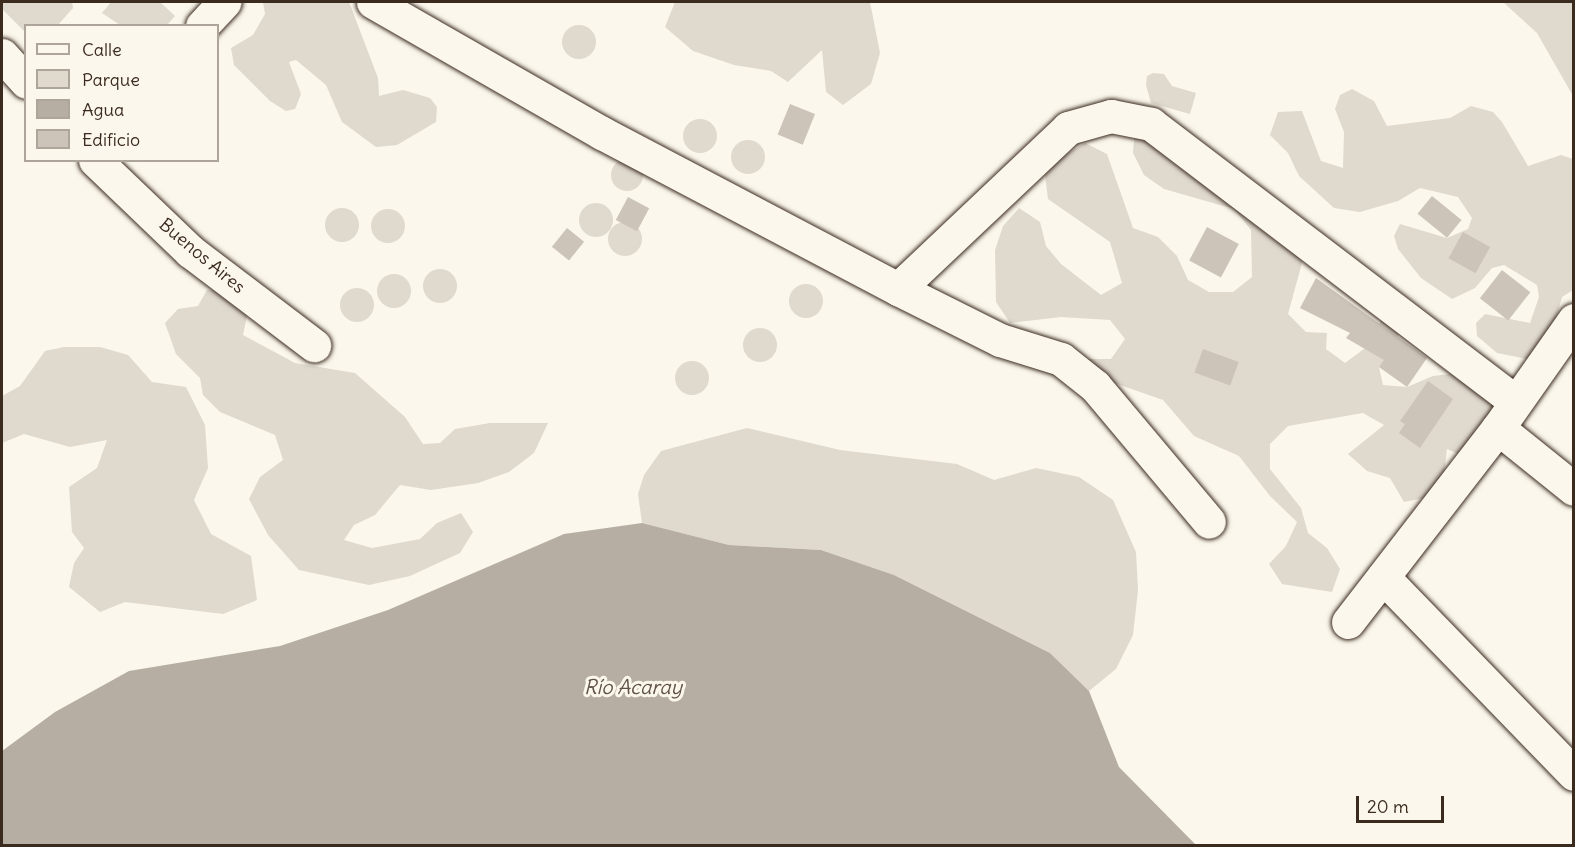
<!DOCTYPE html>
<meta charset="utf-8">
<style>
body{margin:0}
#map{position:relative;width:1575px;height:847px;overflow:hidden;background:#fbf7ec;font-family:Delius,sans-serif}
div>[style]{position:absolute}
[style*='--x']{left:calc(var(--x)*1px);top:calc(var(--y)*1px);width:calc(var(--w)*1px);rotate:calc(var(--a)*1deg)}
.green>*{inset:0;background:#dfd9ce}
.round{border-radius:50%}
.water>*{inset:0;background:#b6aea2}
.building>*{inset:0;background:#ccc4b9;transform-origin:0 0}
.roads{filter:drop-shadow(0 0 2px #3b2a1e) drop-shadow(0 0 2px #3b2a1e)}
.street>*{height:33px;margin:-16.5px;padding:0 16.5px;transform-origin:16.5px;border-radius:16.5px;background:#fbf7ec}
span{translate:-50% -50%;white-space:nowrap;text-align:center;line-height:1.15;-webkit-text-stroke:6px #fbf7ec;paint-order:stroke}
.street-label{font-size:18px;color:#3b2a1e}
.water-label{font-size:20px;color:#605246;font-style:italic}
.frame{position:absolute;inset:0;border:3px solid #3b2a1e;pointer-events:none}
.legend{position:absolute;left:24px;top:24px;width:195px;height:138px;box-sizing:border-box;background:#fbf7ec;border:2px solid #aea59a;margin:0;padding:8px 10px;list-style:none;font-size:18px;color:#3b2a1e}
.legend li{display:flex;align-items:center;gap:12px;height:30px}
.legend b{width:30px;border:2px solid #aea59a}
.scale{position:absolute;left:1356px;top:796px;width:88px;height:27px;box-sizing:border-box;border:3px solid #3b2a1e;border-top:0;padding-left:8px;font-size:18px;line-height:21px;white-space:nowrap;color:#3b2a1e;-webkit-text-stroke:4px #fbf7ec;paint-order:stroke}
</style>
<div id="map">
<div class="green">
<div style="clip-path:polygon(2px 2px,72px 2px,73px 8px,58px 25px,26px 26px,25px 32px,3px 10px)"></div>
<div style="clip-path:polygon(111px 2px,160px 2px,175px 16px,167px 25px,120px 25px,102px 13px)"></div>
<div style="clip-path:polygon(263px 2px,349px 2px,378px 78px,379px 96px,403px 90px,430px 98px,437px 107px,436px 122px,397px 145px,376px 147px,342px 122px,326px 85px,296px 60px,289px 62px,301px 94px,295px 109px,286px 111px,270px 101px,234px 65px,231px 48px,253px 35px,265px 14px)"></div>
<div style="clip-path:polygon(675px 2px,870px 2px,880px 53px,871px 84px,843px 105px,826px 92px,822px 50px,788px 82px,771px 71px,734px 65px,693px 51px,665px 27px)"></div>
<div style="clip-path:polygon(1503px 2px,1573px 2px,1573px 96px,1537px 33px)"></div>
<div class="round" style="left:562px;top:25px;width:34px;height:34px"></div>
<div style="clip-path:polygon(1153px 73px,1164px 74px,1172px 86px,1196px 93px,1190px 114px,1151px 103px,1146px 85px,1147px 76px)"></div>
<div style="clip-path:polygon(1352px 89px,1374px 101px,1387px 126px,1450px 118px,1471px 106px,1493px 112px,1502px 122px,1528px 166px,1561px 155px,1573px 159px,1573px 290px,1562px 297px,1557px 315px,1562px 326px,1538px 361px,1497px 353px,1477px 336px,1476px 323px,1485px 314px,1530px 323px,1539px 297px,1537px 285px,1504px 265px,1492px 268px,1475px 288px,1452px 299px,1421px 278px,1398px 249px,1394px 236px,1400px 224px,1447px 238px,1468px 229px,1472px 218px,1458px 197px,1420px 188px,1398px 201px,1360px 212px,1334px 208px,1299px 176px,1288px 153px,1270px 135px,1278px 112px,1302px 111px,1321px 161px,1343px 168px,1344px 132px,1335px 109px,1340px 95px)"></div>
<div class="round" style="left:683px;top:119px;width:34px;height:34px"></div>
<div style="clip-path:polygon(1135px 127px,1292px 237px,1302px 263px,1288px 314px,1306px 332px,1327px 333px,1326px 349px,1345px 363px,1372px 343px,1381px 320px,1401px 313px,1396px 349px,1379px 367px,1383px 385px,1407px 387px,1433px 376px,1458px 373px,1503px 391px,1508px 437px,1495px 460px,1470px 459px,1447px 449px,1444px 474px,1429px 497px,1404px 502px,1390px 478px,1367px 471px,1348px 454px,1384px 425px,1363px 413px,1288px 426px,1270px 444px,1270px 469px,1301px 508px,1308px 533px,1327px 548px,1340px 569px,1332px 592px,1282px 584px,1269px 564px,1286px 546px,1297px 522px,1270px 496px,1239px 456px,1194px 436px,1163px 400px,1080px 371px,1086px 359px,1111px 359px,1125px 339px,1110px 320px,1061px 317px,1010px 323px,996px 302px,995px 250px,1003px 226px,1019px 208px,1040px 222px,1046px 246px,1061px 264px,1101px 295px,1122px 283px,1110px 242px,1048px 199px,1045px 175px,1062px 157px,1085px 143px,1107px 154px,1133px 228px,1158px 237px,1177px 256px,1188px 280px,1209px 292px,1233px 292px,1252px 277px,1251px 230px,1234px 209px,1164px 189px,1144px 175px,1133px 153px)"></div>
<div class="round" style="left:731px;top:140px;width:34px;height:34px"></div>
<div class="round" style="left:611px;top:159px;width:32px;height:32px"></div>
<div class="round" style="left:579px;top:203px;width:34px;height:34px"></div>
<div class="round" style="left:325px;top:208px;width:34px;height:34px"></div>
<div class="round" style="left:371px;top:209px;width:34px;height:34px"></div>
<div class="round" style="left:608px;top:222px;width:34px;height:34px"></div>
<div class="round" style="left:423px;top:269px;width:34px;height:34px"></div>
<div class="round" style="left:377px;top:274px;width:34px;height:34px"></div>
<div class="round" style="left:789px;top:284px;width:34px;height:34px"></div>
<div class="round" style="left:340px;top:288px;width:34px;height:34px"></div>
<div style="clip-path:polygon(207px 290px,228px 292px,249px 306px,243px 335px,295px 363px,355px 373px,405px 417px,423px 444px,440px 443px,455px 429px,490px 423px,548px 423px,534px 453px,509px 472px,478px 483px,431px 490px,400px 485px,375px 515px,354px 525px,344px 540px,372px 548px,420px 539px,437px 523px,461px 513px,473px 532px,460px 553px,410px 576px,369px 585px,299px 570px,268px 535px,249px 499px,260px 477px,283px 460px,275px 435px,220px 412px,203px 395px,200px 378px,176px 354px,165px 323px,178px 309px,198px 306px)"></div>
<div class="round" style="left:743px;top:328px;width:34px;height:34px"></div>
<div style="clip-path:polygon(64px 347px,100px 347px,128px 355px,152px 382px,186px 387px,205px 425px,208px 468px,194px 500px,211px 534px,251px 556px,257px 600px,223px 614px,125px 602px,100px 612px,69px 587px,74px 563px,84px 548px,72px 532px,69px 487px,97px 468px,107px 440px,70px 447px,24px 434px,2px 443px,2px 396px,20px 386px,45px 351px)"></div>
<div class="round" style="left:675px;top:361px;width:34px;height:34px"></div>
<div style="clip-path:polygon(747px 428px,840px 450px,957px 464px,994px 480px,1036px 468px,1079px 477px,1113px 500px,1136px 552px,1138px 590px,1133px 635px,1116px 669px,1089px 691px,1050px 653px,894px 575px,821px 550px,729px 545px,642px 523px,638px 494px,644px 475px,661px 451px)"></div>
</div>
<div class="water">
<div style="clip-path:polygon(642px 523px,729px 545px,821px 550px,894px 575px,1050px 653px,1089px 691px,1119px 767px,1196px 845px,2px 845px,2px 751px,55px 712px,129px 671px,280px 646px,388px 610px,564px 534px)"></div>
</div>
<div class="building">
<div style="left:790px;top:104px;width:27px;height:33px;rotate:22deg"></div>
<div style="left:1432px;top:196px;width:38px;height:23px;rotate:39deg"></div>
<div style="left:628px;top:197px;width:24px;height:26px;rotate:28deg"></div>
<div style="left:1207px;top:227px;width:36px;height:38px;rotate:28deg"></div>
<div style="left:567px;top:228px;width:22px;height:24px;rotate:39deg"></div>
<div style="left:1463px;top:232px;width:31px;height:30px;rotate:29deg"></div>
<div style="left:1502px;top:270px;width:36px;height:36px;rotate:38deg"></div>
<div style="clip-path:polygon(1316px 278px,1427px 358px,1407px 387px,1379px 367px,1384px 360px,1346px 338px,1350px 333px,1300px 308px)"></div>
<div style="left:1203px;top:349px;width:38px;height:25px;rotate:20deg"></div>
<div style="clip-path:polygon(1428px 381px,1453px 399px,1420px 448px,1399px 433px,1405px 424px,1400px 421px)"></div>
</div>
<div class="roads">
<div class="street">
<div style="--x:373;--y:2;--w:264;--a:29.8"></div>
<div style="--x:602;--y:133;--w:335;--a:27.8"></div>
<div style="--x:898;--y:289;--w:114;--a:26.6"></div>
<div style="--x:1000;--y:340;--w:64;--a:17.3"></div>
<div style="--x:1061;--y:359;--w:43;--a:38.5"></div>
<div style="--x:1095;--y:386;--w:177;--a:50"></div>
<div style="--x:202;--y:26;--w:33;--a:-47"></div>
<div style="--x:2;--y:55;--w:36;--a:48"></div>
<div style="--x:95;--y:160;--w:132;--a:43.8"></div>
<div style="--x:190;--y:251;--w:156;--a:37.2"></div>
<div style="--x:898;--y:289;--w:234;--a:-43.4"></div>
<div style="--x:1068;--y:128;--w:45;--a:-15.6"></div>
<div style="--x:1111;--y:116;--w:41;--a:11.3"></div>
<div style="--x:1151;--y:124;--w:457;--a:37.3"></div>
<div style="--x:1498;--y:428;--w:97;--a:38.8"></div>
<div style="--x:1383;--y:577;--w:274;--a:45.9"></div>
<div style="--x:1348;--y:622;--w:245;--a:-52.3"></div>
<div style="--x:1498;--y:428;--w:132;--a:-54.9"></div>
</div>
</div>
<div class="street-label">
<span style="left:202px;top:256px;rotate:40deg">Buenos Aires</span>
</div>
<div class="water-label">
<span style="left:633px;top:686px">Río Acaray</span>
</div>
<div class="frame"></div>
<ul class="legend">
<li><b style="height:8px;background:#fbf7ec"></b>Calle</li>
<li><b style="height:16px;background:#dfd9ce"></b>Parque</li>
<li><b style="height:16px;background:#b6aea2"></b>Agua</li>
<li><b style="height:16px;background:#ccc4b9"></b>Edificio</li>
</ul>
<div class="scale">20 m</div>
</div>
